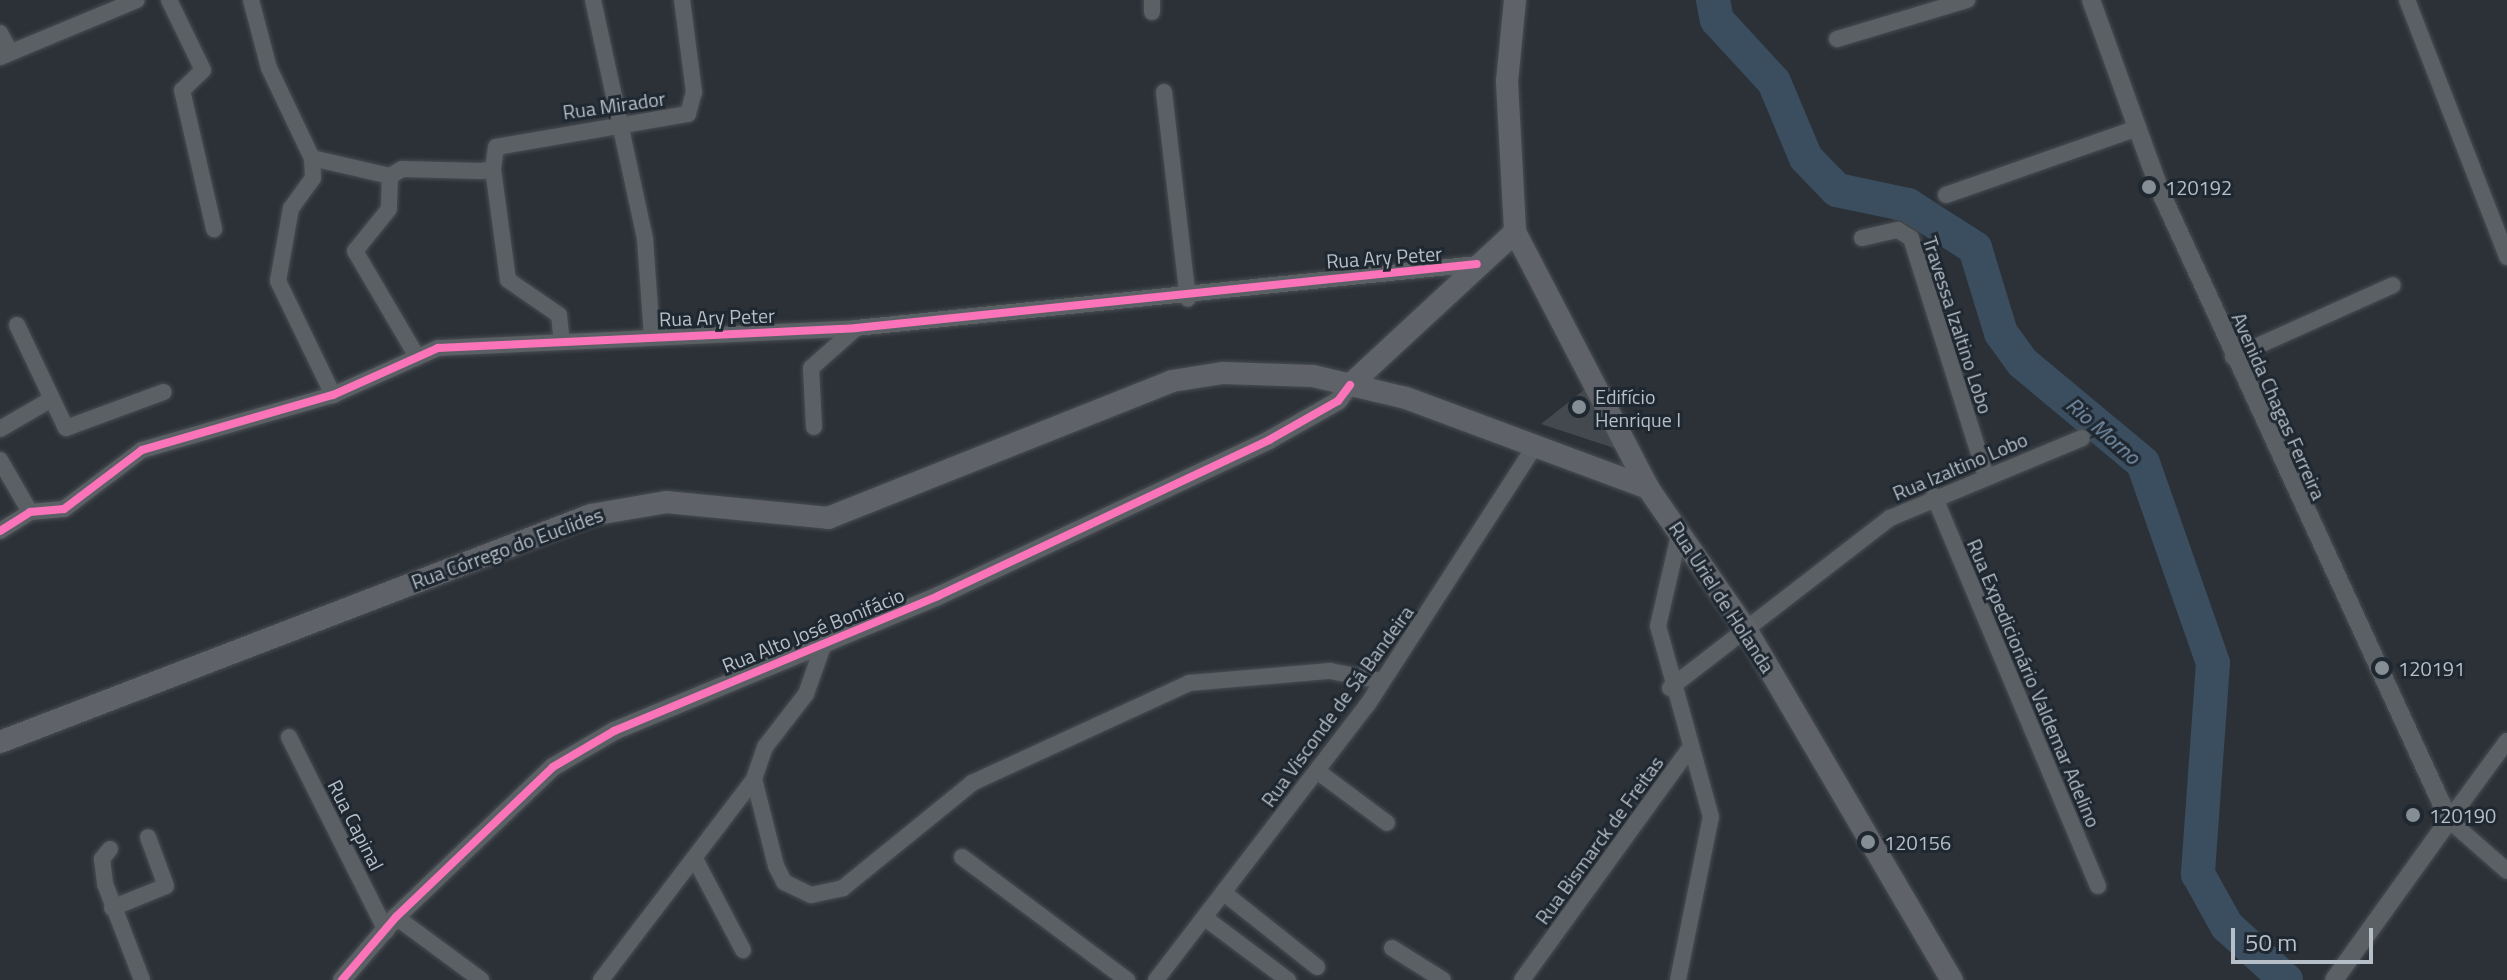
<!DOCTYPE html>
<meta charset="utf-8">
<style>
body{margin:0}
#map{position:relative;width:2507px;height:980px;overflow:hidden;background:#2b3137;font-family:"Titillium Web",sans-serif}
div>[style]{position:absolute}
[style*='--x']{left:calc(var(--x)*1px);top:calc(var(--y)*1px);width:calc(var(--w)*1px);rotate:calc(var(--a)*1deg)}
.river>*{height:34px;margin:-17px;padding:0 17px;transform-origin:17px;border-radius:17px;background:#3b4e5f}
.building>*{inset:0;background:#43494e}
.roads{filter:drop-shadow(0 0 2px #494d52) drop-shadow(0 0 2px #494d52)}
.minor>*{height:16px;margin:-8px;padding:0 8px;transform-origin:8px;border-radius:8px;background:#5b6065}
.tertiary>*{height:18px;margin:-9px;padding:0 9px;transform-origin:9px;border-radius:9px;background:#5b6065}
.secondary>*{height:22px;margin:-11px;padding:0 11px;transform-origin:11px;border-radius:11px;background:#5f6369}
.cycleway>*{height:8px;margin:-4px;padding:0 4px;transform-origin:4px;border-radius:4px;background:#fb73b8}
.dots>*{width:22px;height:22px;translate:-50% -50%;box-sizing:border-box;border:4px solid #1f2831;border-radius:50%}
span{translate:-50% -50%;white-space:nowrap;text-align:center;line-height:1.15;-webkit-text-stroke:6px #1f2831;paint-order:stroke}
.street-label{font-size:20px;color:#b6bec7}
.poi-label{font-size:20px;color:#b6bec7}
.left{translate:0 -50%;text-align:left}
.water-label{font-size:22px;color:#7991a8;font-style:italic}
.scale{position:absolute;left:2231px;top:928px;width:142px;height:36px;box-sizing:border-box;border:4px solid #b6bec7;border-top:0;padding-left:10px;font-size:24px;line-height:28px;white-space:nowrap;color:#b6bec7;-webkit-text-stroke:6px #1f2831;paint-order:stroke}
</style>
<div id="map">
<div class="river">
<div style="--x:1713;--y:0;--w:20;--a:79"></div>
<div style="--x:1717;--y:20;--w:84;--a:47.4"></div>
<div style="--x:1774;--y:82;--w:82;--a:67.2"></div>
<div style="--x:1806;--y:158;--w:45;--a:45.9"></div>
<div style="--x:1837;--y:190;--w:73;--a:11.9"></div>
<div style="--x:1908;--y:205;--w:80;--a:32.7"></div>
<div style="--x:1975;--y:248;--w:89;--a:73"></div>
<div style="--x:2001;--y:333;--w:37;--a:54"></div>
<div style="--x:2023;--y:363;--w:156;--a:39.8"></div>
<div style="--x:2143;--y:463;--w:212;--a:70.7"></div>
<div style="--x:2213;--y:663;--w:212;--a:94.1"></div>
<div style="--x:2198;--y:874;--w:60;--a:60.9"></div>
<div style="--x:2227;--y:926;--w:80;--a:42.5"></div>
</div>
<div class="building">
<div style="clip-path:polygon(1585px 389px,1620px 450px,1541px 424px)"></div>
</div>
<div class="roads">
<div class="minor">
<div style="--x:169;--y:0;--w:78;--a:64.1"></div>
<div style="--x:203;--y:70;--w:29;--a:136"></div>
<div style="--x:182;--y:90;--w:143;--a:77"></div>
<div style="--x:251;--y:0;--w:70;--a:75.2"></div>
<div style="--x:269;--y:68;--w:100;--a:64.5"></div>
<div style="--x:593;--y:0;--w:245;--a:77.7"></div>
<div style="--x:645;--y:239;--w:97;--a:85.9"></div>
<div style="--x:1152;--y:0;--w:12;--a:90"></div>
<div style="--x:2407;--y:0;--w:276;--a:68.7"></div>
<div style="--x:0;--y:33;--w:21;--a:62"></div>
<div style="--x:1837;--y:39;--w:136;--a:-16.7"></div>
<div style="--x:0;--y:57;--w:148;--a:-22.6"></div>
<div style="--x:1164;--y:92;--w:208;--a:83.4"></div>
<div style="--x:312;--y:158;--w:80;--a:13"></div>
<div style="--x:390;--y:176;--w:14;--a:-30"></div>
<div style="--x:402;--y:169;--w:79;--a:1.5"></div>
<div style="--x:481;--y:171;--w:12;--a:-9"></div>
<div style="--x:493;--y:169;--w:22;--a:-82"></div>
<div style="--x:496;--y:147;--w:195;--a:-9.8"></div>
<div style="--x:688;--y:114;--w:23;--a:-75"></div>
<div style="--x:694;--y:92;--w:93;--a:-97.4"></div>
<div style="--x:312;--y:158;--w:20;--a:87"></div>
<div style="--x:313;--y:178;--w:37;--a:126"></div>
<div style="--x:291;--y:208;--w:74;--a:100.1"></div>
<div style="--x:278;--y:281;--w:127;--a:64.2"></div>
<div style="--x:493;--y:169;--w:112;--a:82.3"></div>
<div style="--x:508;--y:280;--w:62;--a:34.5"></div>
<div style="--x:559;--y:315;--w:27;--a:84"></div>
<div style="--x:390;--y:176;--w:33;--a:92"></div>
<div style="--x:389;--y:209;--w:54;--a:129"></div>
<div style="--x:355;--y:251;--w:121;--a:59.6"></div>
<div style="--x:1946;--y:195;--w:202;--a:-19.3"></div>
<div style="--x:1862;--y:238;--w:37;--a:-13"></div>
<div style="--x:1898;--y:230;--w:15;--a:32"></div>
<div style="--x:1911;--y:238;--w:246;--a:72.5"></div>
<div style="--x:17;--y:325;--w:114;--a:64.6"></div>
<div style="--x:66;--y:428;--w:104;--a:-20.2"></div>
<div style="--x:2233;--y:357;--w:175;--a:-24.2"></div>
<div style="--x:814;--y:427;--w:59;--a:-92.9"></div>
<div style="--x:811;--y:368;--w:60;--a:-41.6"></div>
<div style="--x:0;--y:429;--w:58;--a:-30.1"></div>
<div style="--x:0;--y:460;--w:60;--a:60"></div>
<div style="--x:1934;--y:496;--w:423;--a:67.2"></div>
<div style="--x:0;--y:531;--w:36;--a:-32"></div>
<div style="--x:30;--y:512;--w:34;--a:-5"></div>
<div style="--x:64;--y:509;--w:98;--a:-37.1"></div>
<div style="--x:142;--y:450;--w:199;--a:-16.1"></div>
<div style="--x:333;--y:395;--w:115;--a:-24.1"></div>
<div style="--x:438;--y:348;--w:418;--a:-2.7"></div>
<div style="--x:856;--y:328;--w:624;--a:-5.88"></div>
<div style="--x:824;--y:643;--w:54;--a:109.4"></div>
<div style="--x:806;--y:694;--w:67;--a:127.7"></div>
<div style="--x:765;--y:747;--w:34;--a:109"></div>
<div style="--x:754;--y:779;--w:90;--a:75.8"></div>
<div style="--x:776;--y:866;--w:18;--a:63"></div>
<div style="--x:784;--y:882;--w:30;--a:26"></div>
<div style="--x:811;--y:895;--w:33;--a:-12"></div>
<div style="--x:843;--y:888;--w:166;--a:-39.1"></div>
<div style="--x:972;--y:783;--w:239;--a:-24.7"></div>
<div style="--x:1189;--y:683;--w:142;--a:-4.9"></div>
<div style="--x:1330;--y:671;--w:53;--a:10.9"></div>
<div style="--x:1670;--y:688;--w:278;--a:-37.7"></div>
<div style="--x:1890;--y:518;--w:208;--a:-22.6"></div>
<div style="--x:289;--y:737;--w:217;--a:63.4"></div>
<div style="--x:2507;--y:741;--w:98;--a:126.3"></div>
<div style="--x:2449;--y:820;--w:77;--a:41.3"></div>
<div style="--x:1317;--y:771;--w:87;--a:36.6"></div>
<div style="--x:110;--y:849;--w:13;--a:129"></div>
<div style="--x:102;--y:859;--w:25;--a:83"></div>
<div style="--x:105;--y:884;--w:103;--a:68.9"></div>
<div style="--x:962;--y:857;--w:206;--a:36.7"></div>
<div style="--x:695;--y:859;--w:103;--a:62.2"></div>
<div style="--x:1224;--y:893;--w:119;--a:38.5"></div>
<div style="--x:112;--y:908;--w:58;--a:-22.2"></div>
<div style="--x:166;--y:886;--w:52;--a:-110.2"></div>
<div style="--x:396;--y:917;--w:106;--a:36.5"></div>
<div style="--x:1205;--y:918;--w:104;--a:36.8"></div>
<div style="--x:1392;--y:948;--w:60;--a:32.1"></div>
<div style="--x:601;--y:980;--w:253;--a:-52.7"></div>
<div style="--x:1156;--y:980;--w:348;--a:-52.5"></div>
<div style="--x:1368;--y:704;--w:310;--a:-57.1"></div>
<div style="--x:1522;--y:980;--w:283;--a:-54.1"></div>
<div style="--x:1678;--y:980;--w:166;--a:-78.6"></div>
<div style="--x:1711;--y:817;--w:198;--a:-105.5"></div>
<div style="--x:1658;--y:626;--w:98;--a:-77"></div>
</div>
<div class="tertiary">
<div style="--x:2091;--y:0;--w:203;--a:70.1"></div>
<div style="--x:2160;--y:191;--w:692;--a:65.32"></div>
<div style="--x:2449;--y:820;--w:197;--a:125.7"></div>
<div style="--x:342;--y:980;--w:83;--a:-49.4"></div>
<div style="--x:396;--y:917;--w:217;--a:-43.7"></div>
<div style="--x:553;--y:767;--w:71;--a:-30.5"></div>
<div style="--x:614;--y:731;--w:351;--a:-22.6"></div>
<div style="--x:938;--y:596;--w:366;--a:-25.2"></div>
<div style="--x:1269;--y:440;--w:79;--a:-29.5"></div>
<div style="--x:1338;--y:401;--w:20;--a:-53"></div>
</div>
<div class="secondary">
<div style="--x:1515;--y:0;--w:82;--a:95.6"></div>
<div style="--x:1507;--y:82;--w:150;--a:86.9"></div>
<div style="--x:1515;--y:232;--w:288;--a:62.5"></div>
<div style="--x:1648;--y:488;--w:174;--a:55.3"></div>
<div style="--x:1747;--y:631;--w:405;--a:59.6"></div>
<div style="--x:1350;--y:385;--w:225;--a:-42.8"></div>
<div style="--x:0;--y:742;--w:633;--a:-21.01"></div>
<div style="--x:591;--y:515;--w:76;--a:-9.8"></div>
<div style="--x:666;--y:502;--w:163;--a:5.6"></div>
<div style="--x:828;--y:518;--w:370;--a:-21.7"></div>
<div style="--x:1172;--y:381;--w:52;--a:-8.9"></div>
<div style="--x:1223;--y:373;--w:90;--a:1.9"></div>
<div style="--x:1313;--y:376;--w:96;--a:13.3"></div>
<div style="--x:1406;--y:398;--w:258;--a:20.4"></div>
</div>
</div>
<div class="cycleway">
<div style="--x:0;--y:531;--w:36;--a:-32"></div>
<div style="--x:30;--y:512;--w:34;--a:-5"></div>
<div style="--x:64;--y:509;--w:98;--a:-37.1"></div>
<div style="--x:142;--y:450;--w:199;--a:-16.1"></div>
<div style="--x:333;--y:395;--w:115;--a:-24.1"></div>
<div style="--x:438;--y:348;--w:418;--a:-2.7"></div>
<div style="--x:856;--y:328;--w:624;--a:-5.88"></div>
<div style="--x:342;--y:980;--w:83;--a:-49.4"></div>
<div style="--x:396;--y:917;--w:217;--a:-43.7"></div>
<div style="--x:553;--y:767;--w:71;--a:-30.5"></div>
<div style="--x:614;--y:731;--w:351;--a:-22.6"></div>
<div style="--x:938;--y:596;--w:366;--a:-25.2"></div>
<div style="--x:1269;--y:440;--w:79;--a:-29.5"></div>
<div style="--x:1338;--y:401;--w:20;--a:-53"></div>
</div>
<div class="dots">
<div style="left:2149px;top:187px;background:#858d95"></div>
<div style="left:1579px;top:407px;background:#858d95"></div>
<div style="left:2382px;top:668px;background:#858d95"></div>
<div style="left:2413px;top:815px;background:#858d95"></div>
<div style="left:1868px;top:842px;background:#858d95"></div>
</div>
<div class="street-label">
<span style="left:614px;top:105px;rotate:-8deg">Rua Mirador</span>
<span style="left:1384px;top:257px;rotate:-4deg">Rua Ary Peter</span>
<span style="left:717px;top:317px;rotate:-2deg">Rua Ary Peter</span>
<span style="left:1958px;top:325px;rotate:72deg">Travessa Izaltino Lobo</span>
<span style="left:2279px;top:406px;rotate:66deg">Avenida Chagas Ferreira</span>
<span style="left:1960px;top:466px;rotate:-23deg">Rua Izaltino Lobo</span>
<span style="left:507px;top:548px;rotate:-20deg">Rua Córrego do Euclides</span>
<span style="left:1722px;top:597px;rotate:57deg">Rua Uriel de Holanda</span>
<span style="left:813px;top:630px;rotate:-22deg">Rua Alto José Bonifácio</span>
<span style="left:2034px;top:683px;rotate:67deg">Rua Expedicionário Valdemar Adelino</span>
<span style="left:1337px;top:706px;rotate:-54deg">Rua Visconde de Sá Bandeira</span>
<span style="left:356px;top:825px;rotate:63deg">Rua Capinal</span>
<span style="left:1599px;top:840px;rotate:-54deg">Rua Bismarck de Freitas</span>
</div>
<div class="poi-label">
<span class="left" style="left:2165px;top:187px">120192</span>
<span class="left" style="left:1595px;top:408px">Edifício<br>Henrique I</span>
<span class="left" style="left:2398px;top:668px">120191</span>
<span class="left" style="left:2429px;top:815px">120190</span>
<span class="left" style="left:1884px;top:842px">120156</span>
</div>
<div class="water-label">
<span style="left:2103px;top:431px;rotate:41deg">Rio Morno</span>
</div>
<div class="scale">50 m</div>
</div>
